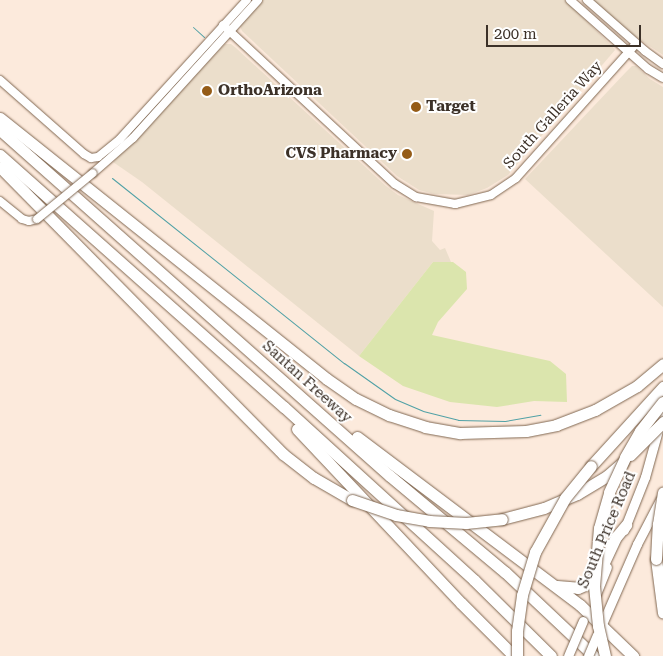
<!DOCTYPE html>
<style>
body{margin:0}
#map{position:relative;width:663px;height:656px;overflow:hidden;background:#fceadc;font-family:"Roboto Serif",serif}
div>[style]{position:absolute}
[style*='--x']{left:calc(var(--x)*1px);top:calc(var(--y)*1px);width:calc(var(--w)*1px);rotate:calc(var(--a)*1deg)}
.commercial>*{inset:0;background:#ebdecb}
.green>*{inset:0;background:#dbe5ad}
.stream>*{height:1px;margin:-0.5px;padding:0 0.5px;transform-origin:0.5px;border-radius:0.5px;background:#50a1a6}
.roads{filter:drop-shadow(0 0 1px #806751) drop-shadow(0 0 1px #806751)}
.minor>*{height:8px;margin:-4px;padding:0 4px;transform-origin:4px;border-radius:4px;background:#fff}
.major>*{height:9px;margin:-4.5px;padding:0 4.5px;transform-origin:4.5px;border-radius:4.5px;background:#fff}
.highway>*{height:11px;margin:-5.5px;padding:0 5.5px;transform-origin:5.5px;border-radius:5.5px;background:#fff}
.bridges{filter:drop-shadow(0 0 1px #806751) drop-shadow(0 0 1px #806751)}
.minor-bridge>*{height:8px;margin:-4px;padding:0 4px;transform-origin:4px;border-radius:4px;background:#fff}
.major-bridge>*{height:9px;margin:-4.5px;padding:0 4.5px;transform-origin:4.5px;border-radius:4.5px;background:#fff}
.highway-bridge>*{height:11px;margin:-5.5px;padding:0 5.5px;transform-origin:5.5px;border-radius:5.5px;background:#fff}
.dots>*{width:14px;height:14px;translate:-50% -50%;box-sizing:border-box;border:2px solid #fff;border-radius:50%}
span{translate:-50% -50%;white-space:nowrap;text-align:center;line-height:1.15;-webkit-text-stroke:4px #fff;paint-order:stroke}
.poi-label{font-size:15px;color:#3c3128;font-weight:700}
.left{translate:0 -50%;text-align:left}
.right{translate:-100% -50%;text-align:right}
.street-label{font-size:15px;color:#3c3128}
.scale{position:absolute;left:486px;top:25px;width:155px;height:22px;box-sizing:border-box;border:2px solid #3c3128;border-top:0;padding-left:6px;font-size:15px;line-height:18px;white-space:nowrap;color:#3c3128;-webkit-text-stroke:4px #fff;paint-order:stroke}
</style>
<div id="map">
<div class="commercial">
<div style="clip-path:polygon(262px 0,565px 0,612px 46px,615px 50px,508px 175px,487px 188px,468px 195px,434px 194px,419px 190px,397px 176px,242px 31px,240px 26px)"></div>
<div style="clip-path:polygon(592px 0,663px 0,663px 55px,627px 31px)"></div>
<div style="clip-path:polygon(225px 44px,231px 44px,236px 48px,386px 186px,398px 195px,434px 211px,432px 241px,440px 250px,445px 248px,451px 262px,433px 262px,359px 356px,142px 182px,113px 162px)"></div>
<div style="clip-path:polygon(636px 66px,650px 79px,663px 87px,663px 307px,525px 179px,626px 72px,632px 66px)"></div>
</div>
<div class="green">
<div style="clip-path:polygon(433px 262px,453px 262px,466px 272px,467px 289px,438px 322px,432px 335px,550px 361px,566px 374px,567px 402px,534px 401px,497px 407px,450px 402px,403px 386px,359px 356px)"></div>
</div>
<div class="stream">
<div style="--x:193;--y:27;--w:15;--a:42"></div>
<div style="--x:112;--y:178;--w:297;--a:38.6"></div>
<div style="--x:344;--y:363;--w:62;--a:35.2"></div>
<div style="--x:395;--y:399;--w:30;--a:23"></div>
<div style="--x:423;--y:411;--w:36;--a:14"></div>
<div style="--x:458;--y:420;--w:47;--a:1.2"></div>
<div style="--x:505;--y:421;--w:36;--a:-10"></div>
</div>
<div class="roads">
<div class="minor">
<div style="--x:570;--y:0;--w:104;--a:41.5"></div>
<div style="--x:648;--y:69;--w:17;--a:31"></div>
<div style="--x:587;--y:0;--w:77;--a:41.3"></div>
<div style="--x:645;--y:51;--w:22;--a:36"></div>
<div style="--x:223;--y:25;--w:234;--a:42.8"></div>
<div style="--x:395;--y:184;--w:25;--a:32"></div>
<div style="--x:416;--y:197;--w:40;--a:10"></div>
<div style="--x:455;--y:204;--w:37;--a:-14"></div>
<div style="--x:491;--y:195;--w:30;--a:-34"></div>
<div style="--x:516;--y:178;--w:180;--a:-48.2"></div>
<div style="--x:0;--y:80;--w:112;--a:41.4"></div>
<div style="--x:84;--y:154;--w:8;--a:30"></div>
<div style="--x:91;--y:158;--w:7;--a:-8"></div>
<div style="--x:98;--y:157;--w:28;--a:-39"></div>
<div style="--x:120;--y:139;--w:188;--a:-47.6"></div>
<div style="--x:93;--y:173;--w:53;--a:-41.2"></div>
<div style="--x:133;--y:138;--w:186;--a:-47.8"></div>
<div style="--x:0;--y:201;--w:28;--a:39"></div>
<div style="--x:22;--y:219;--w:7;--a:16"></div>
<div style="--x:29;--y:221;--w:8;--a:-14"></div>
</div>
<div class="major">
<div style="--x:624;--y:530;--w:57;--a:-68.4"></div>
<div style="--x:645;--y:477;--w:67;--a:-74.5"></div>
<div style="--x:596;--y:594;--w:29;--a:-68"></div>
<div style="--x:599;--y:631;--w:95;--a:-66.4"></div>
<div style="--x:637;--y:544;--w:50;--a:-62.4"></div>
</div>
<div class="highway">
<div style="--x:0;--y:118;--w:418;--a:38.6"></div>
<div style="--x:327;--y:379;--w:35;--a:35"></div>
<div style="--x:356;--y:399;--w:37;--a:26"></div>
<div style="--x:389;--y:415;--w:38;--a:18"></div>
<div style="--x:425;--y:427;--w:36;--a:10"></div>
<div style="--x:460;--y:433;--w:66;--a:-1.7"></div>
<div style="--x:526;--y:431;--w:31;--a:-11"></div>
<div style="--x:556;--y:425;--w:42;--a:-21"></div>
<div style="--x:595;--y:410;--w:48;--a:-29.7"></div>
<div style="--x:637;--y:386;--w:34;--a:-40"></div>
<div style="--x:0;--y:130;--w:521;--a:41.58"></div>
<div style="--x:390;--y:476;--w:150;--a:39.9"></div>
<div style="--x:505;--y:572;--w:122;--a:43.3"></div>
<div style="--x:0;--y:155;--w:380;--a:41.6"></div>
<div style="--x:284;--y:407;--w:257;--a:42.3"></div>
<div style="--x:474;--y:580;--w:108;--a:44.6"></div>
<div style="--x:0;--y:167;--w:403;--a:45.4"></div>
<div style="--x:283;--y:454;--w:39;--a:38"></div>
<div style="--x:314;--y:478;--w:44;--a:30.1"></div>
<div style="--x:297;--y:429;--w:239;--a:46.7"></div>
<div style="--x:461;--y:603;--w:75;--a:45"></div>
<div style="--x:357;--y:437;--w:279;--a:37"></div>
<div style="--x:580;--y:605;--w:74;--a:43.9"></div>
<div style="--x:591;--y:466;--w:107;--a:-47.7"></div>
<div style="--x:502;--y:519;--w:43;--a:-14.7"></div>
<div style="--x:544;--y:508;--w:36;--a:-23"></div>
<div style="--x:577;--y:494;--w:35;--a:-31"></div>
<div style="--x:607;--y:476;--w:21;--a:-41"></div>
<div style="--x:656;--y:559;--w:54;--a:82.6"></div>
<div style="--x:557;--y:586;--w:21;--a:5"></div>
<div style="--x:578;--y:588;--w:12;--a:-24"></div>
<div style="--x:589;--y:583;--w:16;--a:-47"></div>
<div style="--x:600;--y:571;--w:38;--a:-65"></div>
<div style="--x:616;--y:537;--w:16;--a:-50"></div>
</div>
</div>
<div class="bridges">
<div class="minor-bridge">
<div style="--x:37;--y:219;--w:72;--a:-39.4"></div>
</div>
<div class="major-bridge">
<div style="--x:568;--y:656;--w:38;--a:-67"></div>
<div style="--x:588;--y:656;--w:23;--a:-67"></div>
</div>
<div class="highway-bridge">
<div style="--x:630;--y:455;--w:47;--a:-45"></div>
<div style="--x:352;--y:500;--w:46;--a:18.8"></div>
<div style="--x:396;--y:515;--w:34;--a:10"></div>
<div style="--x:429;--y:521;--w:37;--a:3"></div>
<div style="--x:466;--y:523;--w:36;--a:-6"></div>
<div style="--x:656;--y:559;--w:35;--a:-87"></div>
<div style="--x:658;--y:524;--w:32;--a:-81"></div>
<div style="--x:517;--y:656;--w:25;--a:-90"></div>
<div style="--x:517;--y:631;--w:36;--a:-82"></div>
<div style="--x:522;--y:595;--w:45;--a:-73.2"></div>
<div style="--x:535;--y:552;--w:62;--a:-60.9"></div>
<div style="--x:565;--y:498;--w:41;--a:-50.9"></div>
<div style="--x:605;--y:656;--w:31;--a:-103"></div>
<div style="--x:598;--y:626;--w:40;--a:-95.7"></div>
<div style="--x:594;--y:586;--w:58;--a:-85.1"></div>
<div style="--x:599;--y:528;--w:37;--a:-74"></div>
<div style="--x:609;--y:492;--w:38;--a:-65"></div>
<div style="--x:625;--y:457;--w:30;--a:-60"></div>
<div style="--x:640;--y:431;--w:37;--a:-52"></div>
</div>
</div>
<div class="dots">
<div style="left:207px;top:91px;background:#955c18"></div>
<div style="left:416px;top:107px;background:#955c18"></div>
<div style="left:407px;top:154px;background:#955c18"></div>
</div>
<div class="poi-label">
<span class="left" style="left:218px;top:91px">OrthoArizona</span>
<span class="left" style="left:426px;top:107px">Target</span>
<span class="right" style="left:397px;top:154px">CVS Pharmacy</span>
</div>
<div class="street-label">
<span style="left:553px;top:115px;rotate:-48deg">South Galleria Way</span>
<span style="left:307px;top:382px;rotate:42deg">Santan Freeway</span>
<span style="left:607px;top:530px;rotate:-67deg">South Price Road</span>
</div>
<div class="scale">200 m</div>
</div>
